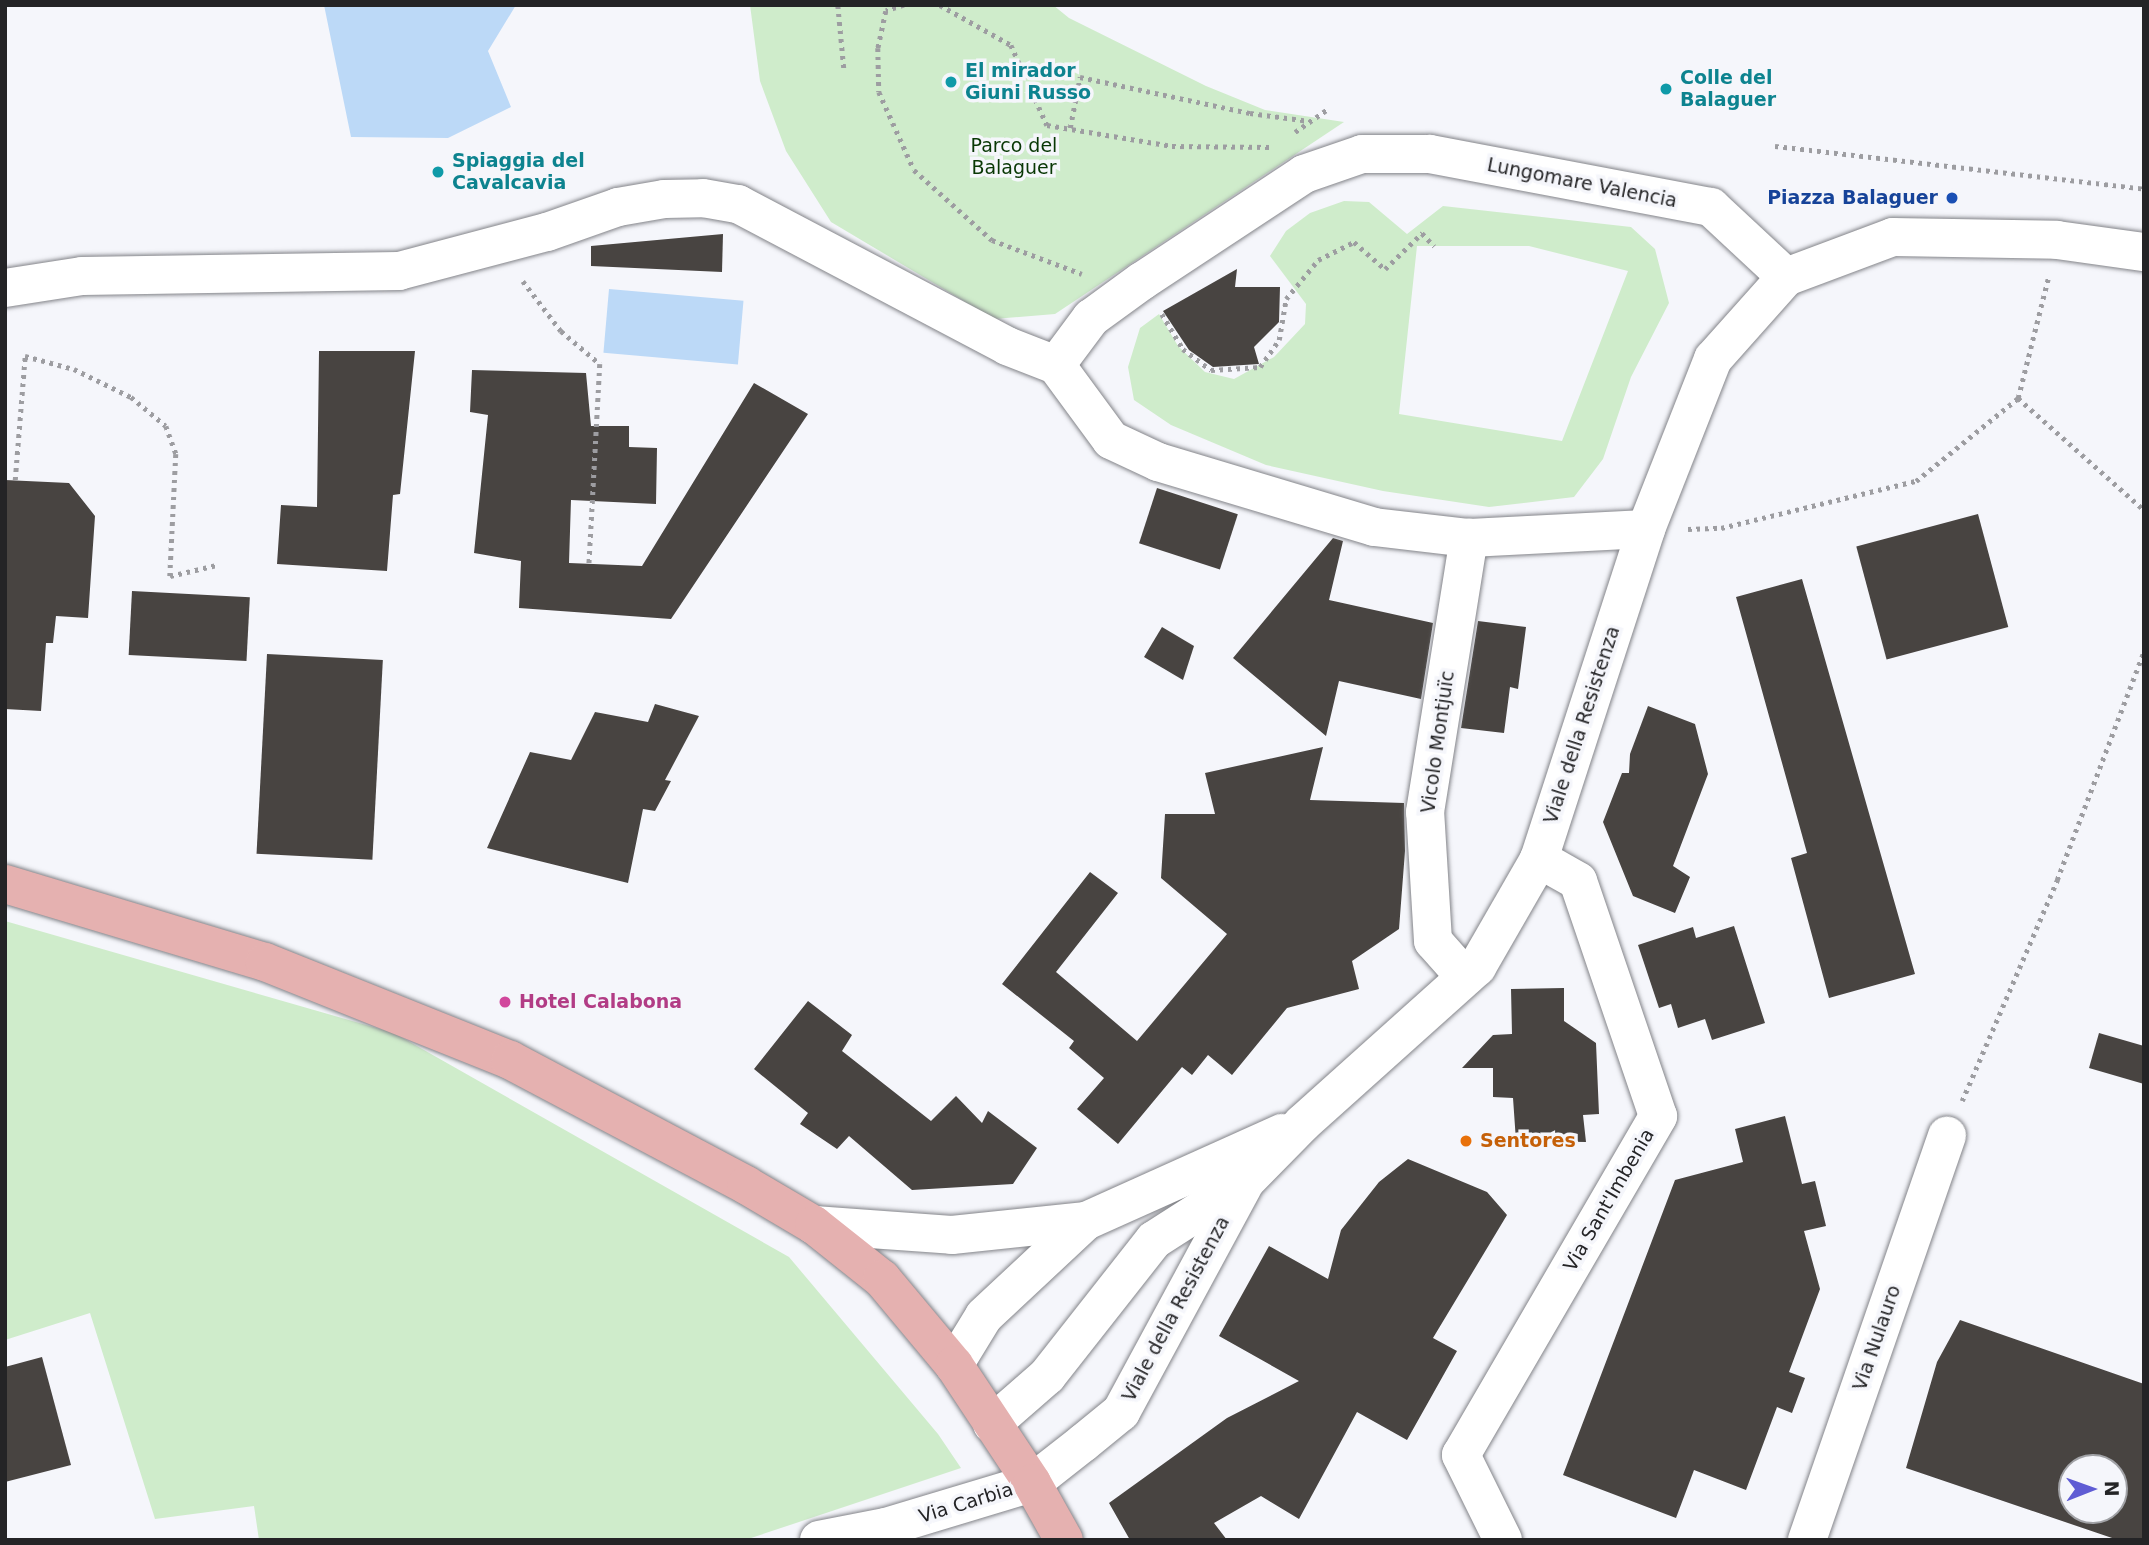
<!DOCTYPE html>
<meta charset="utf-8">
<style>
body{margin:0}
#map{position:relative;width:2149px;height:1545px;overflow:hidden;background:#f5f6fb;font-family:"DejaVu Sans",sans-serif}
div>[style]{position:absolute}
[style*='--x']{left:calc(var(--x)*1px);top:calc(var(--y)*1px);width:calc(var(--w)*1px);rotate:calc(var(--a)*1deg)}
.green>*{inset:0;background:#cfeccb}
.water>*{inset:0;background:#bcd9f7;transform-origin:0 0}
.building>*{inset:0;background:#484441;transform-origin:0 0}
.path>*{height:4.5px;margin-top:-2.25px;transform-origin:0;background:repeating-linear-gradient(90deg,#9d9da1 0 3.5px,transparent 0 8.5px)}
.roads{filter:drop-shadow(0 0 2px #838489) drop-shadow(0 0 2px #838489)}
.minor>*{height:38px;margin:-19px;padding:0 19px;transform-origin:19px;border-radius:19px;background:#fff}
.major>*{height:38px;margin:-19px;padding:0 19px;transform-origin:19px;border-radius:19px;background:#e5b1b0}
.dots>*{width:19px;height:19px;translate:-50% -50%;box-sizing:border-box;border:4px solid #f5f6fb;border-radius:50%}
span{translate:-50% -50%;white-space:nowrap;text-align:center;line-height:1.15;-webkit-text-stroke:7px #f5f6fb;paint-order:stroke}
.culture-label{font-size:19px;color:#0d838f;font-weight:700}
.left{translate:0 -50%;text-align:left}
.park-label{font-size:19px;color:#093805}
.street-label{font-size:19px;color:#242426}
.transit-label{font-size:19px;color:#164399;font-weight:700}
.right{translate:-100% -50%;text-align:right}
.hotel-label{font-size:19px;color:#b23c85;font-weight:700}
.food-label{font-size:19px;color:#c56008;font-weight:700}
.frame{position:absolute;inset:0;border:7px solid #242426;pointer-events:none}
.north{position:absolute;left:2058px;top:1454px;width:70px;height:70px;box-sizing:border-box;background:#f5f6fb;border:2px solid #a1a2a6;border-radius:50%;rotate:89deg;font-size:19px;font-weight:700;line-height:28px;text-align:center;color:#242426}
.north::after{content:'';display:block;margin:auto;width:24px;height:32px;background:#5f5cd4;clip-path:polygon(50% 0,100% 100%,50% 72%,0 100%)}
</style>
<div id="map">
<div class="green">
<div style="clip-path:polygon(750px 5px,1053px 5px,1069px 18px,1206px 86px,1265px 110px,1344px 122px,1055px 314px,994px 319px,831px 222px,786px 151px,760px 81px)"></div>
<div style="clip-path:polygon(evenodd,1344px 201px,1369px 202px,1407px 234px,1443px 206px,1631px 227px,1655px 249px,1669px 303px,1631px 377px,1603px 459px,1574px 497px,1489px 507px,1383px 491px,1266px 465px,1171px 425px,1134px 400px,1128px 367px,1140px 328px,1159px 314px,1178px 346px,1205px 372px,1234px 379px,1274px 357px,1305px 324px,1306px 304px,1270px 256px,1286px 231px,1310px 213px,1344px 201px,1417px 246px,1529px 246px,1628px 271px,1562px 441px,1399px 414px,1417px 246px)"></div>
<div style="clip-path:polygon(5px 921px,394px 1033px,789px 1257px,938px 1434px,961px 1468px,745px 1540px,259px 1540px,254px 1506px,155px 1519px,90px 1313px,5px 1340px)"></div>
</div>
<div class="water">
<div style="clip-path:polygon(324px 5px,516px 5px,488px 51px,511px 107px,448px 138px,351px 137px)"></div>
<div style="left:609px;top:289px;width:135px;height:64px;rotate:5deg"></div>
</div>
<div class="building">
<div style="clip-path:polygon(723px 234px,722px 272px,591px 266px,591px 246px)"></div>
<div style="clip-path:polygon(1237px 269px,1235px 287px,1280px 287px,1279px 322px,1254px 347px,1259px 364px,1213px 367px,1189px 350px,1163px 311px)"></div>
<div style="clip-path:polygon(319px 351px,415px 351px,400px 494px,393px 495px,387px 571px,277px 564px,281px 505px,317px 507px)"></div>
<div style="clip-path:polygon(472px 370px,586px 373px,591px 426px,629px 426px,629px 447px,657px 448px,656px 504px,571px 500px,569px 563px,642px 566px,754px 383px,808px 414px,671px 619px,519px 608px,521px 561px,474px 553px,488px 415px,470px 412px)"></div>
<div style="clip-path:polygon(5px 480px,69px 483px,95px 516px,88px 618px,56px 616px,53px 643px,46px 643px,41px 711px,5px 709px)"></div>
<div style="left:1157px;top:488px;width:85px;height:58px;rotate:18deg"></div>
<div style="left:1978px;top:514px;width:117px;height:126px;rotate:75deg"></div>
<div style="clip-path:polygon(1333px 538px,1343px 541px,1329px 600px,1433px 623px,1421px 699px,1339px 681px,1326px 736px,1233px 658px)"></div>
<div style="clip-path:polygon(1802px 579px,1915px 974px,1829px 998px,1791px 858px,1807px 853px,1736px 597px)"></div>
<div style="left:132px;top:591px;width:118px;height:64px;rotate:3deg"></div>
<div style="clip-path:polygon(1478px 621px,1526px 627px,1518px 689px,1510px 687px,1504px 733px,1461px 728px)"></div>
<div style="clip-path:polygon(1162px 627px,1194px 646px,1183px 680px,1144px 657px)"></div>
<div style="left:267px;top:654px;width:116px;height:200px;rotate:3deg"></div>
<div style="clip-path:polygon(655px 704px,699px 716px,665px 780px,671px 781px,655px 811px,643px 809px,628px 883px,487px 848px,530px 752px,571px 760px,595px 712px,648px 722px)"></div>
<div style="clip-path:polygon(1648px 706px,1695px 724px,1708px 774px,1673px 866px,1690px 877px,1675px 913px,1633px 896px,1603px 822px,1622px 773px,1629px 773px,1630px 754px)"></div>
<div style="clip-path:polygon(1323px 747px,1310px 800px,1404px 803px,1405px 851px,1399px 929px,1352px 961px,1359px 989px,1287px 1008px,1232px 1075px,1208px 1055px,1192px 1075px,1182px 1067px,1118px 1144px,1077px 1109px,1104px 1078px,1069px 1048px,1074px 1041px,1002px 984px,1090px 872px,1118px 893px,1056px 972px,1137px 1041px,1227px 934px,1161px 878px,1165px 814px,1215px 814px,1205px 773px)"></div>
<div style="clip-path:polygon(1734px 926px,1765px 1023px,1712px 1040px,1705px 1019px,1678px 1028px,1671px 1004px,1659px 1008px,1638px 945px,1693px 927px,1696px 938px)"></div>
<div style="clip-path:polygon(1564px 988px,1564px 1021px,1596px 1043px,1599px 1114px,1583px 1115px,1586px 1142px,1516px 1141px,1513px 1098px,1493px 1097px,1493px 1068px,1462px 1068px,1493px 1035px,1512px 1034px,1511px 989px)"></div>
<div style="clip-path:polygon(808px 1001px,852px 1035px,842px 1051px,931px 1121px,956px 1096px,982px 1123px,988px 1111px,1037px 1148px,1013px 1184px,912px 1190px,849px 1136px,837px 1149px,800px 1124px,808px 1113px,754px 1069px)"></div>
<div style="clip-path:polygon(2099px 1033px,2144px 1046px,2144px 1084px,2089px 1068px)"></div>
<div style="clip-path:polygon(1785px 1116px,1802px 1184px,1815px 1181px,1826px 1226px,1804px 1231px,1820px 1289px,1789px 1372px,1805px 1378px,1792px 1413px,1777px 1407px,1746px 1490px,1694px 1470px,1676px 1518px,1563px 1475px,1675px 1180px,1743px 1162px,1735px 1129px)"></div>
<div style="clip-path:polygon(1408px 1159px,1487px 1192px,1507px 1215px,1433px 1338px,1457px 1351px,1407px 1440px,1357px 1412px,1299px 1519px,1261px 1496px,1214px 1523px,1227px 1540px,1130px 1540px,1109px 1503px,1227px 1418px,1299px 1381px,1219px 1336px,1269px 1246px,1328px 1279px,1341px 1230px,1379px 1182px)"></div>
<div style="clip-path:polygon(evenodd,1960px 1320px,2144px 1384px,2144px 1540px,2118px 1540px,1906px 1468px,1937px 1362px,1960px 1320px,2072px 1468px,2114px 1468px,2114px 1510px,2072px 1510px,2072px 1468px)"></div>
<div style="clip-path:polygon(42px 1357px,71px 1465px,5px 1482px,5px 1367px)"></div>
</div>
<div class="path">
<div style="--x:838;--y:5;--w:64;--a:84.6"></div>
<div style="--x:904;--y:5;--w:19;--a:162"></div>
<div style="--x:886;--y:11;--w:38;--a:102"></div>
<div style="--x:878;--y:48;--w:44;--a:88.7"></div>
<div style="--x:879;--y:92;--w:85;--a:65.8"></div>
<div style="--x:914;--y:170;--w:105;--a:41.9"></div>
<div style="--x:992;--y:240;--w:96;--a:20.7"></div>
<div style="--x:940;--y:5;--w:81;--a:29.4"></div>
<div style="--x:1011;--y:45;--w:88;--a:65.8"></div>
<div style="--x:1047;--y:125;--w:127;--a:9.5"></div>
<div style="--x:1172;--y:146;--w:98;--a:0.6"></div>
<div style="--x:1070;--y:128;--w:52;--a:-78.9"></div>
<div style="--x:1080;--y:77;--w:174;--a:12"></div>
<div style="--x:1250;--y:113;--w:60;--a:7.7"></div>
<div style="--x:1295;--y:132;--w:38;--a:-35"></div>
<div style="--x:1775;--y:146;--w:371;--a:6.6"></div>
<div style="--x:523;--y:281;--w:63;--a:52.8"></div>
<div style="--x:561;--y:331;--w:51;--a:40.2"></div>
<div style="--x:600;--y:364;--w:200;--a:93.1"></div>
<div style="--x:1162;--y:314;--w:41;--a:59"></div>
<div style="--x:1183;--y:349;--w:35;--a:37"></div>
<div style="--x:1211;--y:370;--w:49;--a:-3.5"></div>
<div style="--x:1260;--y:367;--w:33;--a:-55"></div>
<div style="--x:1279;--y:340;--w:42;--a:-80.3"></div>
<div style="--x:1286;--y:299;--w:50;--a:-50.6"></div>
<div style="--x:1318;--y:260;--w:40;--a:-26.6"></div>
<div style="--x:1354;--y:242;--w:41;--a:41.1"></div>
<div style="--x:1385;--y:269;--w:52;--a:-44.2"></div>
<div style="--x:1422;--y:233;--w:18;--a:47"></div>
<div style="--x:2018;--y:398;--w:169;--a:41.6"></div>
<div style="--x:15;--y:480;--w:124;--a:-85.4"></div>
<div style="--x:25;--y:356;--w:51;--a:14.9"></div>
<div style="--x:74;--y:369;--w:64;--a:26.2"></div>
<div style="--x:131;--y:397;--w:45;--a:39.6"></div>
<div style="--x:166;--y:426;--w:30;--a:70"></div>
<div style="--x:176;--y:454;--w:122;--a:92.8"></div>
<div style="--x:170;--y:576;--w:48;--a:-13.2"></div>
<div style="--x:1688;--y:529;--w:33;--a:-2"></div>
<div style="--x:1721;--y:528;--w:201;--a:-13.6"></div>
<div style="--x:1916;--y:481;--w:132;--a:-39.1"></div>
<div style="--x:2018;--y:398;--w:123;--a:-75.9"></div>
<div style="--x:1962;--y:1101;--w:241;--a:-66.7"></div>
<div style="--x:2057;--y:880;--w:245;--a:-69.2"></div>
</div>
<div class="roads">
<div class="minor">
<div style="--x:5;--y:288;--w:78;--a:-8.9"></div>
<div style="--x:82;--y:276;--w:317;--a:-0.9"></div>
<div style="--x:399;--y:271;--w:153;--a:-14.8"></div>
<div style="--x:547;--y:232;--w:75;--a:-19.4"></div>
<div style="--x:618;--y:207;--w:47;--a:-9.9"></div>
<div style="--x:664;--y:199;--w:39;--a:-1"></div>
<div style="--x:703;--y:198;--w:36;--a:10"></div>
<div style="--x:738;--y:204;--w:304;--a:27.8"></div>
<div style="--x:1007;--y:346;--w:53;--a:21.2"></div>
<div style="--x:1056;--y:365;--w:93;--a:53.7"></div>
<div style="--x:1111;--y:440;--w:52;--a:25.1"></div>
<div style="--x:1158;--y:462;--w:226;--a:16.7"></div>
<div style="--x:1374;--y:527;--w:96;--a:6.6"></div>
<div style="--x:1469;--y:538;--w:177;--a:-2.9"></div>
<div style="--x:1056;--y:365;--w:59;--a:-53.3"></div>
<div style="--x:1091;--y:318;--w:63;--a:-36"></div>
<div style="--x:1142;--y:281;--w:194;--a:-33.4"></div>
<div style="--x:1304;--y:174;--w:61;--a:-19"></div>
<div style="--x:1362;--y:154;--w:68;--a:0"></div>
<div style="--x:1430;--y:154;--w:286;--a:10.7"></div>
<div style="--x:1711;--y:207;--w:103;--a:43"></div>
<div style="--x:1465;--y:977;--w:48;--a:-131.6"></div>
<div style="--x:1433;--y:941;--w:129;--a:-93.5"></div>
<div style="--x:1425;--y:812;--w:278;--a:-80.9"></div>
<div style="--x:814;--y:1225;--w:138;--a:4.1"></div>
<div style="--x:952;--y:1235;--w:135;--a:-6"></div>
<div style="--x:954;--y:1365;--w:57;--a:-58.5"></div>
<div style="--x:984;--y:1316;--w:139;--a:-43"></div>
<div style="--x:1086;--y:1221;--w:215;--a:-24.2"></div>
<div style="--x:992;--y:1424;--w:73;--a:-41.1"></div>
<div style="--x:1047;--y:1376;--w:173;--a:-51.8"></div>
<div style="--x:1154;--y:1240;--w:109;--a:-32.7"></div>
<div style="--x:1246;--y:1181;--w:81;--a:-45.5"></div>
<div style="--x:1303;--y:1123;--w:234;--a:-41.9"></div>
<div style="--x:1477;--y:967;--w:125;--a:-60.1"></div>
<div style="--x:1539;--y:859;--w:347;--a:-72"></div>
<div style="--x:1646;--y:529;--w:183;--a:-68.5"></div>
<div style="--x:1713;--y:359;--w:110;--a:-48.3"></div>
<div style="--x:1786;--y:277;--w:114;--a:-20.5"></div>
<div style="--x:1893;--y:237;--w:164;--a:1"></div>
<div style="--x:2057;--y:240;--w:88;--a:7.9"></div>
<div style="--x:819;--y:1540;--w:68;--a:-11"></div>
<div style="--x:886;--y:1527;--w:152;--a:-16.8"></div>
<div style="--x:1032;--y:1483;--w:65;--a:-38.1"></div>
<div style="--x:1083;--y:1443;--w:49;--a:-39.2"></div>
<div style="--x:1121;--y:1412;--w:257;--a:-61.6"></div>
<div style="--x:1503;--y:1540;--w:95;--a:-116.3"></div>
<div style="--x:1461;--y:1455;--w:392;--a:-59.8"></div>
<div style="--x:1658;--y:1116;--w:248;--a:-108.8"></div>
<div style="--x:1578;--y:881;--w:45;--a:-150.6"></div>
<div style="--x:1807;--y:1540;--w:428;--a:-70.9"></div>
</div>
<div class="major">
<div style="--x:5;--y:884;--w:271;--a:16.7"></div>
<div style="--x:265;--y:962;--w:264;--a:21.8"></div>
<div style="--x:510;--y:1060;--w:267;--a:27.9"></div>
<div style="--x:746;--y:1185;--w:79;--a:30.5"></div>
<div style="--x:814;--y:1225;--w:87;--a:38.5"></div>
<div style="--x:882;--y:1279;--w:112;--a:50.1"></div>
<div style="--x:954;--y:1365;--w:141;--a:56.5"></div>
<div style="--x:1032;--y:1483;--w:65;--a:60.7"></div>
</div>
</div>
<div class="dots">
<div style="left:951px;top:82px;background:#0f9aa8"></div>
<div style="left:1666px;top:89px;background:#0f9aa8"></div>
<div style="left:438px;top:172px;background:#0f9aa8"></div>
<div style="left:1952px;top:198px;background:#1a4fb4"></div>
<div style="left:505px;top:1002px;background:#d1479c"></div>
<div style="left:1466px;top:1141px;background:#e8710a"></div>
</div>
<div class="culture-label">
<span class="left" style="left:965px;top:82px">El mirador<br>Giuni Russo</span>
<span class="left" style="left:1680px;top:89px">Colle del<br>Balaguer</span>
<span class="left" style="left:452px;top:172px">Spiaggia del<br>Cavalcavia</span>
</div>
<div class="park-label">
<span style="left:1014px;top:157px">Parco del<br>Balaguer</span>
</div>
<div class="street-label">
<span style="left:1582px;top:183px;rotate:11deg">Lungomare Valencia</span>
<span style="left:1582px;top:725px;rotate:-72deg">Viale della Resistenza</span>
<span style="left:1438px;top:742px;rotate:-82deg">Vicolo Montjuïc</span>
<span style="left:1609px;top:1200px;rotate:-60deg">Via Sant'Imbenia</span>
<span style="left:1176px;top:1309px;rotate:-62deg">Viale della Resistenza</span>
<span style="left:1877px;top:1338px;rotate:-71deg">Via Nulauro</span>
<span style="left:966px;top:1503px;rotate:-17deg">Via Carbia</span>
</div>
<div class="transit-label">
<span class="right" style="left:1938px;top:198px">Piazza Balaguer</span>
</div>
<div class="hotel-label">
<span class="left" style="left:519px;top:1002px">Hotel Calabona</span>
</div>
<div class="food-label">
<span class="left" style="left:1480px;top:1141px">Sentores</span>
</div>
<div class="frame"></div>
<div class="north">N</div>
</div>
